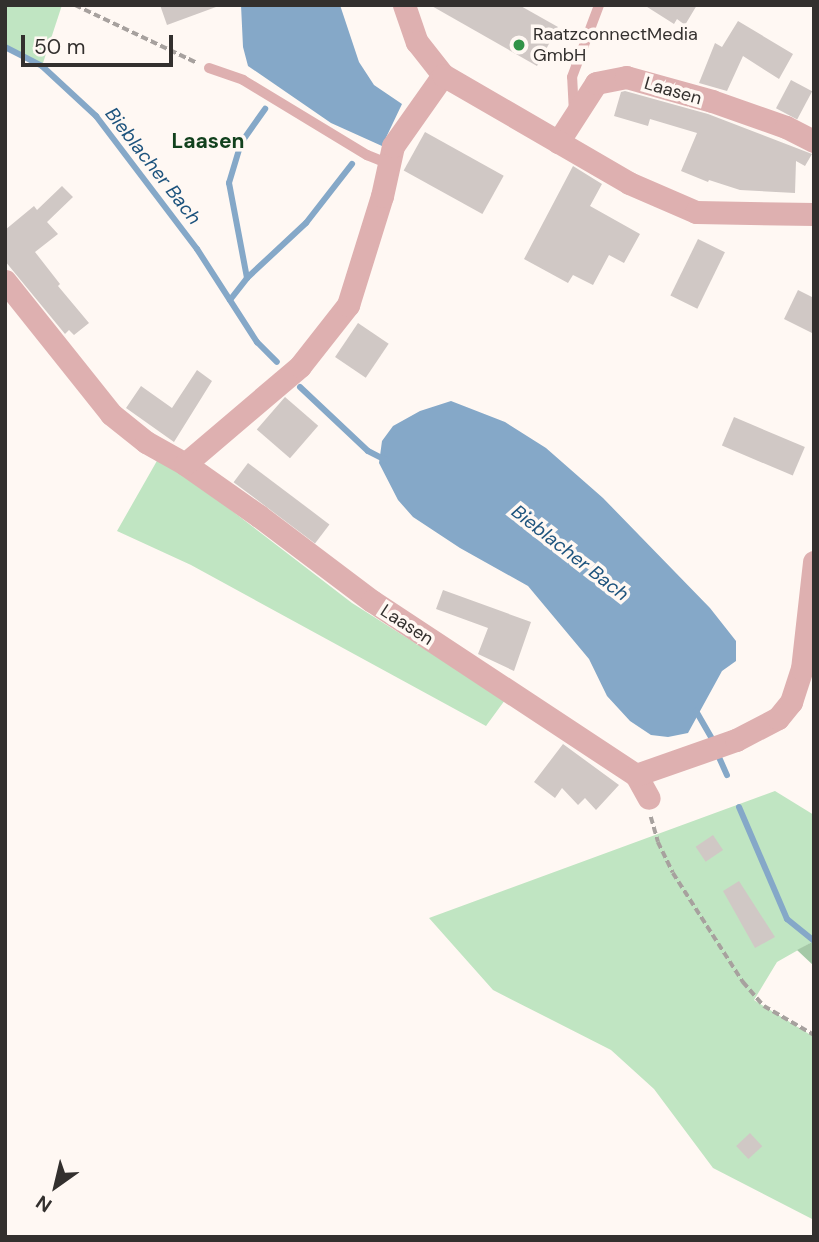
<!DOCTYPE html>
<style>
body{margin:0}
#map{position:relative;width:819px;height:1242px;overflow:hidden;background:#fff8f3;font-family:"DM Sans",sans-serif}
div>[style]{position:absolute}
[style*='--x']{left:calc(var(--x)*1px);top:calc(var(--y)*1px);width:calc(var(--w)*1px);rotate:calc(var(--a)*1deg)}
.green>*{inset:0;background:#c0e5c2}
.forest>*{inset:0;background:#a5c9a7}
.water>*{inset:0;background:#85a8c8}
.stream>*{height:6px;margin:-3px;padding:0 3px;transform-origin:3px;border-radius:3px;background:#85a8c8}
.building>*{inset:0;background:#d0c8c5;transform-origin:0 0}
.path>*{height:3.5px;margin-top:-1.75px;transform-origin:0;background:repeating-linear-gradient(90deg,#a7a19e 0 7px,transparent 0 10.5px)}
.service>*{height:10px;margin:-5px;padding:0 5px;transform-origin:5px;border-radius:5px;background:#deb0b0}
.minor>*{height:23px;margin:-11.5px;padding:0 11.5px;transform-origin:11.5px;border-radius:11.5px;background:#deb0b0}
.dots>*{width:19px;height:19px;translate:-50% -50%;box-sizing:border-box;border:4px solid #fff8f3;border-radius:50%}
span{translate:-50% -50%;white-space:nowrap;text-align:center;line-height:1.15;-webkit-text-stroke:7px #fff8f3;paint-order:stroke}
.poi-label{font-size:18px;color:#33302e}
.left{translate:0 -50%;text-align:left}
.street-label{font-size:18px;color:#33302e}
.water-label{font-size:19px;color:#1d537d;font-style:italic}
.quarter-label{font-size:21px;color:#12411d;font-weight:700}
.frame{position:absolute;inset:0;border:7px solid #33302e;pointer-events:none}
.north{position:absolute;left:21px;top:1151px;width:70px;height:70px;-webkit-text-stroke:5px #fff8f3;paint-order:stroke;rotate:214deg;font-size:19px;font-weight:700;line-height:28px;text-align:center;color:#33302e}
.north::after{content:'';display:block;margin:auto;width:24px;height:32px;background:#33302e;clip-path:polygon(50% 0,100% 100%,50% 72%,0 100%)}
.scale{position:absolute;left:21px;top:35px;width:152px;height:32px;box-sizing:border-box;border:4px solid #33302e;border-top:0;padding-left:9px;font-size:21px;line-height:24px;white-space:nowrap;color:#33302e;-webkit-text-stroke:5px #fff8f3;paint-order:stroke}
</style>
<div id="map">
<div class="green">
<div style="clip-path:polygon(5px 5px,62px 5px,42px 66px,5px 48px)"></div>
<div style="clip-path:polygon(158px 459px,188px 477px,352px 603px,505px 700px,486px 726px,191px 565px,117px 531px)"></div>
<div style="clip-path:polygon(775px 791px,814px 815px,814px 941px,777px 962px,754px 1000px,814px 1037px,814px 1220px,713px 1168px,654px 1089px,611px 1050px,493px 990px,429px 918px)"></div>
</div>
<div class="forest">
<div style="clip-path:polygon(814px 941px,814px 966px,797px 950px)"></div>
</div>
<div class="water">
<div style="clip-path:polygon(241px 5px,340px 5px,359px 62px,374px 85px,402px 104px,382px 146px,331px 123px,248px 66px,243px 47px)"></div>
<div style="clip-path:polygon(451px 401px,505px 422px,546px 448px,603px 498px,710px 608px,736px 641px,736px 661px,722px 671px,688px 733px,668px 737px,651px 735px,630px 721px,607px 696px,589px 659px,528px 586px,460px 548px,413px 517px,398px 500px,379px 463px,382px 441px,393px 426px,420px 411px)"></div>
</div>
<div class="stream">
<div style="--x:5;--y:47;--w:42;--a:27.2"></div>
<div style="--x:42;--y:66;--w:74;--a:42.8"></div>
<div style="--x:96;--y:116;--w:167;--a:52.8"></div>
<div style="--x:197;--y:249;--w:111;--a:57.2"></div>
<div style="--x:257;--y:342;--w:28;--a:45"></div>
<div style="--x:247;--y:278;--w:81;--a:-43"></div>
<div style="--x:306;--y:223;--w:75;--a:-52.1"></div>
<div style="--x:230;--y:300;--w:28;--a:-52"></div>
<div style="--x:247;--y:278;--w:97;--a:-100.7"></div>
<div style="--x:229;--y:183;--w:42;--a:-73.3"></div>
<div style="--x:241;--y:143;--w:42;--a:-54.8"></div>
<div style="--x:300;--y:387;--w:93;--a:43.3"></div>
<div style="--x:368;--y:451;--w:20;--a:27"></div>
<div style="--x:696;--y:711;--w:32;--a:60"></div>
<div style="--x:718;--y:755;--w:22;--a:66"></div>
<div style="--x:739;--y:807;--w:122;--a:66.8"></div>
<div style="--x:787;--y:919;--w:35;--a:39"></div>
</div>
<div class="building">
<div style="clip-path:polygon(160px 5px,216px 5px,216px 7px,167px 25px)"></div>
<div style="clip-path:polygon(430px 5px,519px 5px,558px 27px,537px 66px)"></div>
<div style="clip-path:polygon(644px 5px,697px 5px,685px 25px,677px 19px,674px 24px)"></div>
<div style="clip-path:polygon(738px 21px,793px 54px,779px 79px,743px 56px,727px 91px,699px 83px,715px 43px,722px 47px)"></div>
<div style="left:791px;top:80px;width:24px;height:32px;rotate:28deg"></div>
<div style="clip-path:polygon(625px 91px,708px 114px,812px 154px,805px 166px,796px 161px,795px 193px,740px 190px,709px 180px,708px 182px,681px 171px,697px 133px,650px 119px,648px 126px,614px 116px,621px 92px)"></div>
<div style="left:425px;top:132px;width:90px;height:44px;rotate:29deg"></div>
<div style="clip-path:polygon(573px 166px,602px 184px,590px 206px,640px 234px,624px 263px,609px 255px,593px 285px,573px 275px,568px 283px,524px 259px)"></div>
<div style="clip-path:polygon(62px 186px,73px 197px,47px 222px,58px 234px,35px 252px,60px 284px,58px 286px,89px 323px,74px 335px,69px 330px,65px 334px,5px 261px,5px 230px,34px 206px,37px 210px)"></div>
<div style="left:698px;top:239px;width:30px;height:63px;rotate:26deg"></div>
<div style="clip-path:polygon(798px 290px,814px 298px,814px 334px,784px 319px)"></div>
<div style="left:358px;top:323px;width:37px;height:41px;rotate:34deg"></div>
<div style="clip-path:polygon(197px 370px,212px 381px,174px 442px,126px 408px,141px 386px,172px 408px)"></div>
<div style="left:285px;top:397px;width:44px;height:43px;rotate:41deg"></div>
<div style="left:734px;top:417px;width:77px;height:31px;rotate:23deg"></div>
<div style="left:248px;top:463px;width:102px;height:24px;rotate:37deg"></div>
<div style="clip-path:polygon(443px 590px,531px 622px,514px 671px,478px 654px,488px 628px,436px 609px)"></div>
<div style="clip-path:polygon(563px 744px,619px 785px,596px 810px,585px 798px,578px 805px,562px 788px,555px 798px,534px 782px)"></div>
<div style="left:713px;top:835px;width:18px;height:21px;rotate:56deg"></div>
<div style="clip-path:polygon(739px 881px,775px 937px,755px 948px,723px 891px)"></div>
<div style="left:750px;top:1133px;width:18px;height:19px;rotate:47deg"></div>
</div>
<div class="path">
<div style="--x:75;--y:5;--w:135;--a:25.4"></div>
<div style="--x:651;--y:817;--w:26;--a:74"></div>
<div style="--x:658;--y:842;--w:34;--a:64"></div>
<div style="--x:673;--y:873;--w:130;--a:57.3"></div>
<div style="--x:743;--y:982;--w:32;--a:49"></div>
<div style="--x:764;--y:1006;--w:58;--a:30.1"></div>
</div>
<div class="service">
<div style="--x:209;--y:68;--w:36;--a:19"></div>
<div style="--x:243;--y:80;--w:145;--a:31.2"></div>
<div style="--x:367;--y:155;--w:24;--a:22"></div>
<div style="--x:574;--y:113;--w:36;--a:-93"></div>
<div style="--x:572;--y:77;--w:77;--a:-69.4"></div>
</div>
<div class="minor">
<div style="--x:404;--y:5;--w:39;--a:71"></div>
<div style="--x:417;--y:42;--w:42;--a:51.8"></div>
<div style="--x:558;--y:142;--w:70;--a:-57.2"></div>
<div style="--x:596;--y:83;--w:31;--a:-11"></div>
<div style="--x:626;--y:77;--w:89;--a:15.6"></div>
<div style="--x:712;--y:101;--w:78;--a:19.4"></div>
<div style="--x:786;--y:127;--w:31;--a:27"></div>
<div style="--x:5;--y:281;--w:170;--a:51.4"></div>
<div style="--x:111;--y:414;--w:45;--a:38.7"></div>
<div style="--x:146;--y:442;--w:45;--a:29.4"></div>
<div style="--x:185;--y:464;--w:90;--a:35.1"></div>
<div style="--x:259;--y:516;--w:141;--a:37"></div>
<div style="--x:372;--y:601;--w:316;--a:33.4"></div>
<div style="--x:636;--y:775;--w:26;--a:61"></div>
<div style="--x:185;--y:464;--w:151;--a:-40.4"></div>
<div style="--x:300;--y:366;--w:78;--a:-51.8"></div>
<div style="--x:348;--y:305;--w:114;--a:-72.7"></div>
<div style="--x:382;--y:196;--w:51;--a:-77.6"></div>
<div style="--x:393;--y:146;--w:87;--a:-54.8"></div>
<div style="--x:443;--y:75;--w:215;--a:30.1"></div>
<div style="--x:629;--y:183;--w:73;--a:23.4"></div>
<div style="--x:696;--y:212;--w:118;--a:1"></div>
<div style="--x:636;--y:775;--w:106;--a:-19.3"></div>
<div style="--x:736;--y:740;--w:47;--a:-27.6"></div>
<div style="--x:778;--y:718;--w:21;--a:-51"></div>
<div style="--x:791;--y:702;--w:35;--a:-72"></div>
<div style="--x:802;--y:669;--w:108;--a:-83.6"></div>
</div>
<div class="dots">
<div style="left:519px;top:45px;background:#319348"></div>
</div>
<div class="poi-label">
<span class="left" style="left:533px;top:45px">RaatzconnectMedia<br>GmbH</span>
</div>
<div class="street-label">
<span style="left:673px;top:91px;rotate:16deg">Laasen</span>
<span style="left:407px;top:625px;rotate:33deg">Laasen</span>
</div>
<div class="water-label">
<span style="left:153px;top:166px;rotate:52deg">Bieblacher Bach</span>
<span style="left:570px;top:553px;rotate:38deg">Bieblacher Bach</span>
</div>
<div class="quarter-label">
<span style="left:208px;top:141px">Laasen</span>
</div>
<div class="frame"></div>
<div class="north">N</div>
<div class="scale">50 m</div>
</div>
